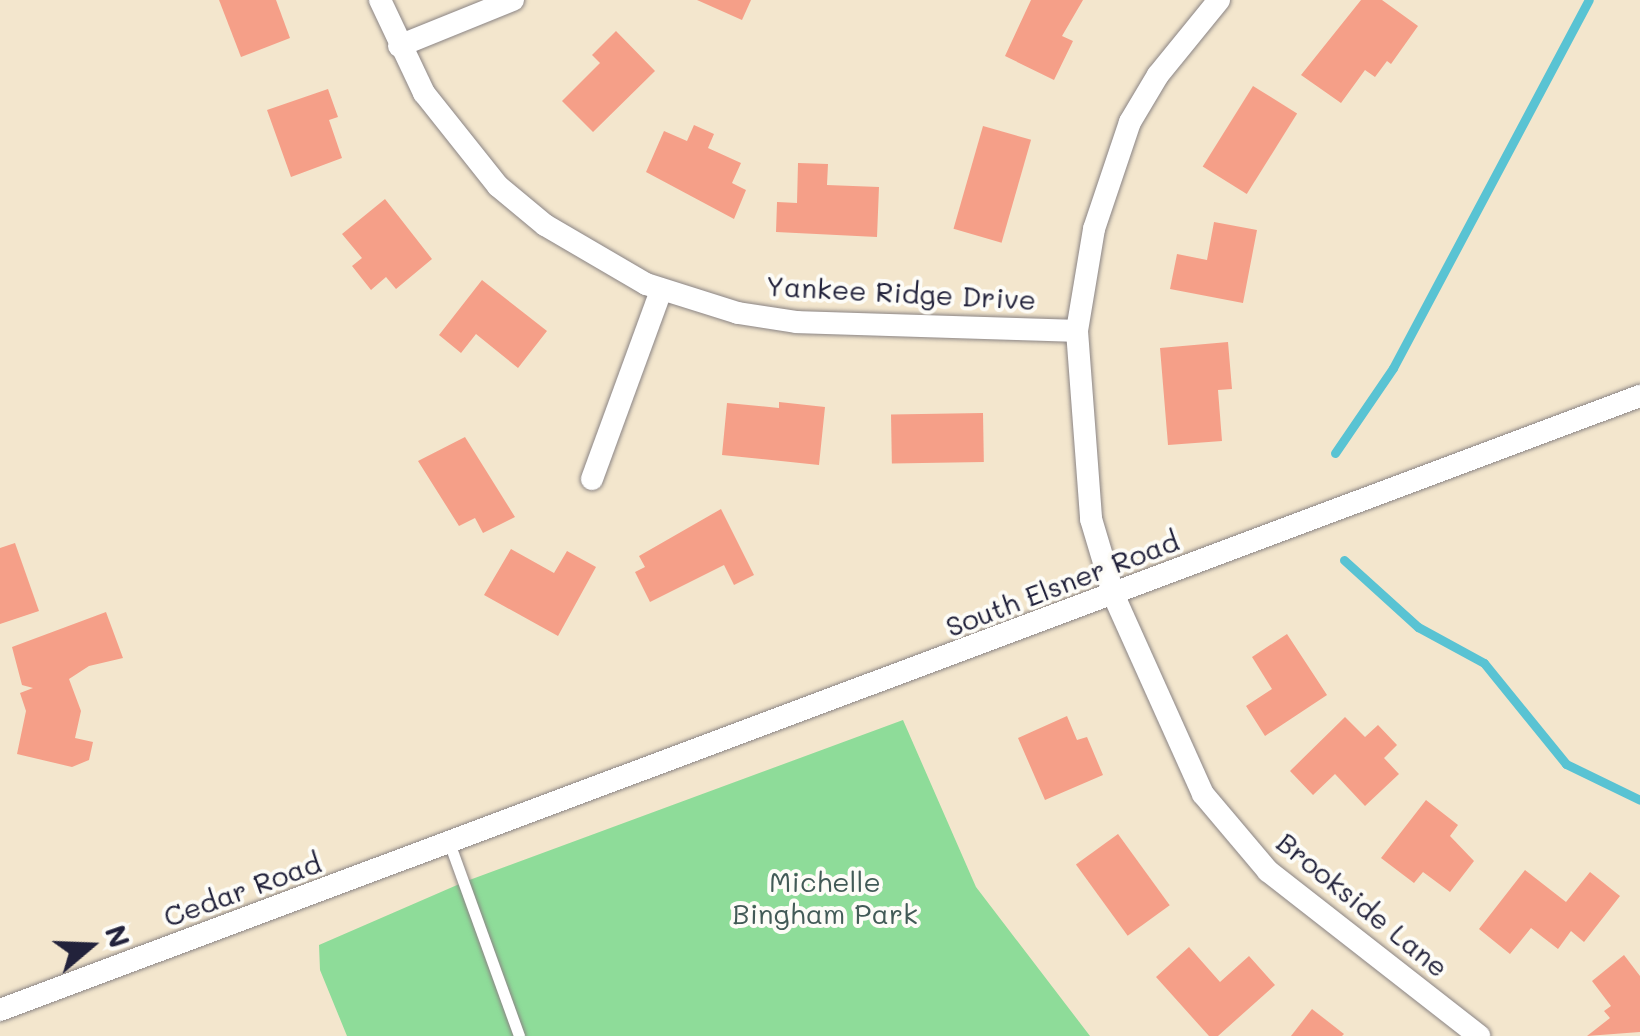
<!DOCTYPE html>
<style>
body{margin:0}
#map{position:relative;width:1640px;height:1036px;overflow:hidden;background:#f3e6cd;font-family:Mali,sans-serif}
div>[style]{position:absolute}
[style*='--x']{left:calc(var(--x)*1px);top:calc(var(--y)*1px);width:calc(var(--w)*1px);rotate:calc(var(--a)*1deg)}
.green>*{inset:0;background:#8edc99}
.stream>*{height:9px;margin:-4.5px;padding:0 4.5px;transform-origin:4.5px;border-radius:4.5px;background:#59c3d3}
.building>*{inset:0;background:#f59f88;transform-origin:0 0}
.roads{filter:drop-shadow(0 0 2px #8a8484) drop-shadow(0 0 2px #8a8484)}
.service>*{height:11px;margin:-5.5px;padding:0 5.5px;transform-origin:5.5px;border-radius:5.5px;background:#fff}
.minor>*{height:22px;margin:-11px;padding:0 11px;transform-origin:11px;border-radius:11px;background:#fff}
span{translate:-50% -50%;white-space:nowrap;text-align:center;line-height:1.15;-webkit-text-stroke:8px #fdfcf7;paint-order:stroke}
.street-label{font-size:28px;color:#22223b}
.park-label{font-size:28px;color:#425a57}
.north{position:absolute;left:40px;top:896px;width:100px;height:100px;-webkit-text-stroke:8px #fdfcf7;paint-order:stroke;rotate:71deg;font-size:28px;font-weight:700;line-height:40px;text-align:center;color:#22223b}
.north::after{content:'';display:block;margin:auto;width:35px;height:45px;background:#22223b;clip-path:polygon(50% 0,100% 100%,50% 72%,0 100%)}
</style>
<div id="map">
<div class="green">
<div style="clip-path:polygon(903px 720px,976px 887px,1090px 1036px,347px 1036px,320px 970px,319px 945px,464px 882px)"></div>
</div>
<div class="stream">
<div style="--x:1335;--y:453;--w:103;--a:-55.7"></div>
<div style="--x:1393;--y:368;--w:417;--a:-62"></div>
<div style="--x:1344;--y:560;--w:100;--a:42.2"></div>
<div style="--x:1418;--y:627;--w:75;--a:28.6"></div>
<div style="--x:1484;--y:663;--w:130;--a:50.9"></div>
<div style="--x:1566;--y:764;--w:82;--a:25.9"></div>
</div>
<div class="building">
<div style="clip-path:polygon(219px 0,276px 0,290px 38px,241px 57px)"></div>
<div style="clip-path:polygon(697px 0,751px 0,742px 20px)"></div>
<div style="clip-path:polygon(1031px 0,1083px 0,1062px 36px,1073px 41px,1054px 80px,1005px 56px)"></div>
<div style="clip-path:polygon(1361px 0,1382px 0,1418px 26px,1391px 64px,1387px 61px,1375px 77px,1365px 70px,1341px 103px,1301px 75px)"></div>
<div style="clip-path:polygon(616px 31px,655px 71px,593px 132px,562px 101px,600px 63px,592px 55px)"></div>
<div style="left:1253px;top:86px;width:52px;height:95px;rotate:32deg"></div>
<div style="clip-path:polygon(328px 89px,338px 117px,329px 120px,342px 158px,291px 177px,267px 110px)"></div>
<div style="clip-path:polygon(694px 125px,714px 134px,708px 148px,741px 163px,732px 183px,746px 190px,734px 219px,646px 172px,664px 131px,687px 141px)"></div>
<div style="left:983px;top:126px;width:50px;height:107px;rotate:16deg"></div>
<div style="clip-path:polygon(798px 163px,828px 164px,827px 185px,879px 187px,877px 237px,776px 232px,777px 202px,797px 203px)"></div>
<div style="clip-path:polygon(385px 199px,432px 259px,396px 289px,386px 277px,371px 290px,352px 266px,362px 258px,342px 234px)"></div>
<div style="clip-path:polygon(1214px 222px,1257px 230px,1243px 303px,1170px 289px,1177px 254px,1207px 260px)"></div>
<div style="clip-path:polygon(482px 280px,547px 331px,518px 368px,476px 334px,461px 353px,439px 335px)"></div>
<div style="clip-path:polygon(1228px 342px,1232px 389px,1218px 390px,1222px 441px,1168px 445px,1160px 348px)"></div>
<div style="clip-path:polygon(779px 402px,825px 407px,819px 465px,722px 455px,727px 403px,779px 408px)"></div>
<div style="left:983px;top:413px;width:49px;height:92px;rotate:89deg"></div>
<div style="clip-path:polygon(465px 437px,515px 517px,483px 533px,475px 518px,459px 526px,418px 461px)"></div>
<div style="clip-path:polygon(721px 509px,754px 575px,734px 585px,724px 565px,650px 602px,635px 572px,645px 567px,639px 556px)"></div>
<div style="clip-path:polygon(15px 543px,39px 611px,0 624px,0 548px)"></div>
<div style="clip-path:polygon(511px 549px,554px 573px,567px 551px,596px 567px,558px 636px,484px 595px)"></div>
<div style="clip-path:polygon(106px 612px,123px 658px,89px 666px,69px 679px,81px 711px,75px 738px,93px 742px,89px 760px,72px 767px,17px 754px,26px 711px,20px 693px,33px 688px,22px 685px,12px 647px)"></div>
<div style="clip-path:polygon(1287px 634px,1327px 695px,1265px 736px,1246px 706px,1272px 689px,1252px 657px)"></div>
<div style="clip-path:polygon(1067px 716px,1077px 740px,1087px 737px,1103px 775px,1045px 800px,1018px 738px)"></div>
<div style="clip-path:polygon(1345px 717px,1365px 737px,1378px 725px,1397px 745px,1384px 758px,1399px 774px,1365px 806px,1335px 774px,1313px 795px,1290px 771px)"></div>
<div style="clip-path:polygon(1426px 800px,1458px 825px,1450px 836px,1474px 861px,1450px 892px,1423px 872px,1414px 883px,1381px 858px)"></div>
<div style="left:1118px;top:834px;width:88px;height:52px;rotate:54deg"></div>
<div style="clip-path:polygon(1525px 870px,1566px 902px,1590px 872px,1620px 896px,1584px 942px,1571px 931px,1558px 949px,1531px 928px,1510px 954px,1479px 929px)"></div>
<div style="clip-path:polygon(1189px 947px,1220px 982px,1249px 956px,1275px 985px,1218px 1036px,1209px 1036px,1156px 977px)"></div>
<div style="clip-path:polygon(1624px 955px,1640px 976px,1640px 1032px,1587px 1036px,1610px 1018px,1604px 1011px,1611px 1006px,1592px 981px)"></div>
<div style="clip-path:polygon(1312px 1009px,1344px 1034px,1342px 1036px,1291px 1036px)"></div>
</div>
<div class="roads">
<div class="service">
<div style="--x:450;--y:845;--w:203;--a:70.1"></div>
</div>
<div class="minor">
<div style="--x:380;--y:0;--w:103;--a:64.7"></div>
<div style="--x:424;--y:93;--w:119;--a:51.5"></div>
<div style="--x:498;--y:186;--w:61;--a:39.7"></div>
<div style="--x:545;--y:225;--w:117;--a:30.3"></div>
<div style="--x:646;--y:284;--w:96;--a:17.5"></div>
<div style="--x:738;--y:313;--w:60;--a:8.7"></div>
<div style="--x:797;--y:322;--w:280;--a:1.8"></div>
<div style="--x:1219;--y:0;--w:97;--a:129.1"></div>
<div style="--x:1158;--y:75;--w:55;--a:120.8"></div>
<div style="--x:1130;--y:122;--w:113;--a:108.6"></div>
<div style="--x:1094;--y:229;--w:103;--a:99.5"></div>
<div style="--x:1077;--y:331;--w:189;--a:85.7"></div>
<div style="--x:1091;--y:519;--w:80;--a:73.4"></div>
<div style="--x:1114;--y:596;--w:217;--a:65.8"></div>
<div style="--x:1203;--y:794;--w:101;--a:49.8"></div>
<div style="--x:1268;--y:871;--w:268;--a:38"></div>
<div style="--x:399;--y:46;--w:123;--a:-22"></div>
<div style="--x:592;--y:479;--w:201;--a:-69.9"></div>
<div style="--x:0;--y:1010;--w:1751;--a:-20.53"></div>
</div>
</div>
<div class="street-label">
<span style="left:901px;top:292px;rotate:3deg">Yankee Ridge Drive</span>
<span style="left:1062px;top:583px;rotate:-21deg">South Elsner Road</span>
<span style="left:242px;top:889px;rotate:-20deg">Cedar Road</span>
<span style="left:1363px;top:904px;rotate:39deg">Brookside Lane</span>
</div>
<div class="park-label">
<span style="left:825px;top:897px">Michelle<br>Bingham Park</span>
</div>
<div class="north">N</div>
</div>
